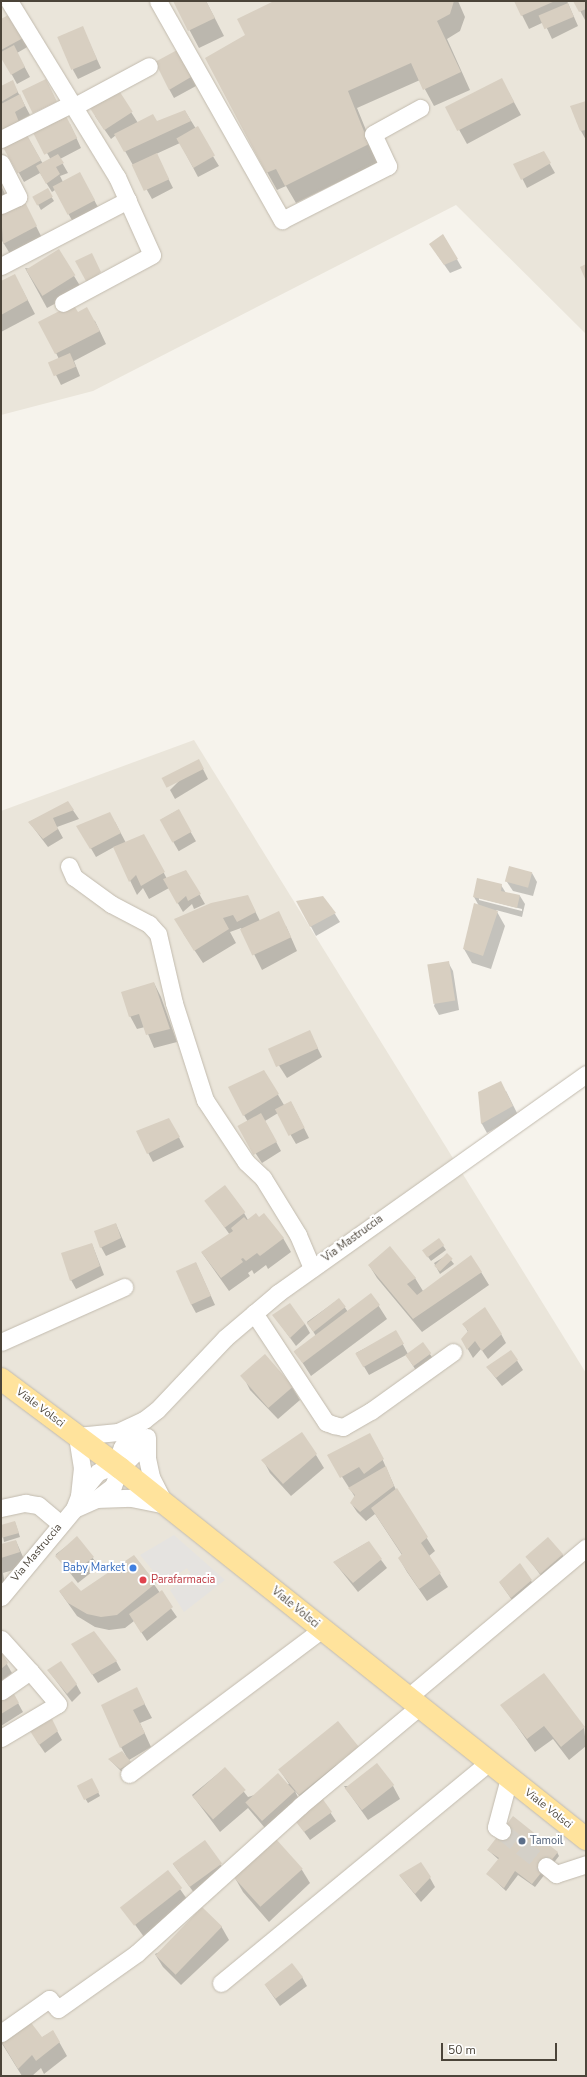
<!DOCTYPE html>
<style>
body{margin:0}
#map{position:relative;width:587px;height:2077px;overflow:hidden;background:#f6f3ec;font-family:"Nunito Sans",sans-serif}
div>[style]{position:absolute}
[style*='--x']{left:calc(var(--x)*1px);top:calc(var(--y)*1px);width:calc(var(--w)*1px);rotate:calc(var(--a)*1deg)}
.residential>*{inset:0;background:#eae5da}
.parking>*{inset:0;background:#e5e3e0}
.shadow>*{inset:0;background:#0003;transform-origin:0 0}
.building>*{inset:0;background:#d8cfc1;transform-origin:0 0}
.minor-tunnel>*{height:17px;margin-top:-8.5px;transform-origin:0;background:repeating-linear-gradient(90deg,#d4d0c8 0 17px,transparent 0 25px)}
.roads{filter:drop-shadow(0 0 1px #c2bbae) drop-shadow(0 0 1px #c2bbae)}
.minor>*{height:17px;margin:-8.5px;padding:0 8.5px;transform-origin:8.5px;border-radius:8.5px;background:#fff}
.major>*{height:22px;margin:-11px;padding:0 11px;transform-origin:11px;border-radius:11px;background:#ffe39c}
.dots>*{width:11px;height:11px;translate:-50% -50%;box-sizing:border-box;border:2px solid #fff;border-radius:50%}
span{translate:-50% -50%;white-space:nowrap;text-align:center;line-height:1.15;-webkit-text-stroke:4px #fff;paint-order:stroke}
.street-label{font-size:11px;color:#4b4439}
.shop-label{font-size:11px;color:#366cbe}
.right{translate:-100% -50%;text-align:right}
.health-label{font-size:11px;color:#be3a42}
.left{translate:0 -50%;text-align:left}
.service-label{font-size:11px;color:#4e5e75}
.frame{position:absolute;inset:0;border:2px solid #4b4439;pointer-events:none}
.scale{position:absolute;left:441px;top:2043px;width:116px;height:18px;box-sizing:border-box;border:2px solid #4b4439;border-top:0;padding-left:5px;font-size:12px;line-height:14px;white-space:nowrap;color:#4b4439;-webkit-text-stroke:3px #fff;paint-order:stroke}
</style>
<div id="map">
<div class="residential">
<div style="clip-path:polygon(1px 1px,586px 1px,586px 334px,456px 205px,93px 391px,1px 415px)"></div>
<div style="clip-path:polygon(194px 740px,586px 1373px,586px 2076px,1px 2076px,1px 811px)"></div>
</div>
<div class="parking">
<div style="clip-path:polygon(174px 1535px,225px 1580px,184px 1612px,170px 1590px,191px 1574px,187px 1568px,164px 1584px,140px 1555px)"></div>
</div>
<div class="shadow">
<div style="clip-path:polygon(174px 1px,206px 1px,224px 36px,199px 48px)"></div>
<div style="clip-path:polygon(277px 1px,458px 1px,465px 17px,460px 31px,447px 39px,470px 90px,434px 106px,420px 80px,357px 108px,379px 162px,296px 203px,286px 186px,277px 190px,267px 172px,246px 36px)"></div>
<div style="clip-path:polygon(515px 1px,567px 1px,578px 26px,552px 39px,544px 22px,529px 29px)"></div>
<div style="clip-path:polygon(575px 1px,586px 1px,586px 20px,585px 20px)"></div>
<div style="clip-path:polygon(11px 15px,29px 46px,17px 53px,30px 77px,17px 84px,1px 55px,1px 20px)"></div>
<div style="clip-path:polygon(82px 27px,101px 68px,78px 79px,73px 70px)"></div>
<div style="clip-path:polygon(183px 59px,196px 86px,174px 98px,169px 89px)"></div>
<div style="clip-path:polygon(12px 81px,30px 115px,19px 121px,1px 141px,1px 87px)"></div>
<div style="clip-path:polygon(117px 90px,138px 123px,157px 122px,185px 111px,219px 166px,198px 177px,180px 143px,156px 154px,173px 188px,152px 199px,116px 135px,111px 139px,95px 116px)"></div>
<div style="clip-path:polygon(509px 93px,521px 115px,467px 144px,447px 108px)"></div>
<div style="clip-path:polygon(586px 102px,586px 140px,581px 131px)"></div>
<div style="clip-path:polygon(70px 124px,81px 148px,60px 159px,68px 173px,60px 176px,63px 182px,85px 183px,99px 209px,73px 222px,55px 190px,52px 192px,40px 173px,24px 182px,4px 146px,27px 136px,43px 164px,51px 160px,34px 130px)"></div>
<div style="clip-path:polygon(543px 152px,555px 173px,527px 188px,515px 164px)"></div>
<div style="clip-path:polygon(1px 185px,8px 201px,1px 205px)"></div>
<div style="clip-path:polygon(47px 190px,54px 201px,41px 210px,34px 197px)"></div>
<div style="clip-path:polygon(23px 200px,43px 240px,12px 257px,1px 239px,1px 211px)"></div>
<div style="clip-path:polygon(443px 235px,462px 268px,450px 273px,436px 253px)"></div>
<div style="clip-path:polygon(25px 268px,74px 276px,82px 289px,47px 308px)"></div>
<div style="clip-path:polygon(1px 282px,22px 289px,35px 314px,1px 332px)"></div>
<div style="clip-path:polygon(78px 313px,95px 321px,106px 344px,74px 361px,80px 376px,61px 385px,50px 363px,59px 359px,56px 353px)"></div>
<div style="clip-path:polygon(199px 761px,208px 779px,175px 799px,170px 790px)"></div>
<div style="clip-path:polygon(68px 803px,79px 819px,57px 827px,63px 838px,48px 847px,29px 822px)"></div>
<div style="left:178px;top:810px;width:36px;height:20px;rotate:60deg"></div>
<div style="clip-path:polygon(115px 822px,126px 843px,151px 848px,167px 879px,186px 871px,205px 904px,194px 909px,192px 904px,183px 912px,169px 888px,149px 899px,143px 888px,137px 895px,114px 847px,96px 857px,78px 826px)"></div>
<div style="clip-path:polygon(532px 873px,537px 882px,533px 896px,513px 891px,507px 882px)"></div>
<div style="clip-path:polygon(evenodd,501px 885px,506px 893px,520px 896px,525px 904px,522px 917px,496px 910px,505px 926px,491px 969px,472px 963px,464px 949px,479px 906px,474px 897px,501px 885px,479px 898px,522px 909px,522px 911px,479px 900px,479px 898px)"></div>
<div style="clip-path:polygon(248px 897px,260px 921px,286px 926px,297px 951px,262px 970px,241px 928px,230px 932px,236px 943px,203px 963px,183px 933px)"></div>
<div style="clip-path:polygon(298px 902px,335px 914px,340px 922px,316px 936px)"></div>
<div style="clip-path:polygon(448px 962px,453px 971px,459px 1010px,439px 1015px,434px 1006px)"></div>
<div style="clip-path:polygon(154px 983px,161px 997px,177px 1042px,154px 1048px,145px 1027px,137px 1029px,130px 1016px)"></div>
<div style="clip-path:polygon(309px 1031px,322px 1057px,287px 1078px,276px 1061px)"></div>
<div style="clip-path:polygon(264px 1071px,284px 1105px,291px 1102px,309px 1138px,296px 1144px,278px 1113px,265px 1121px,281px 1151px,262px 1163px,244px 1136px,248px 1122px,244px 1115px)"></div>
<div style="clip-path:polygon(506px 1091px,518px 1115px,487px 1133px,482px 1124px,480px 1092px)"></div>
<div style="clip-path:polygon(174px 1128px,184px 1147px,153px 1162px,137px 1132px)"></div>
<div style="clip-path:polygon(206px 1201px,244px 1213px,248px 1220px,283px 1238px,291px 1252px,268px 1269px,266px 1265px,254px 1274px,252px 1270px,248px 1273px,250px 1276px,229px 1291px,202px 1253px,230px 1235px)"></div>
<div style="clip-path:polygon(116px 1224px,126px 1247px,106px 1256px,101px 1247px)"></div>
<div style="clip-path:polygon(439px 1240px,446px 1250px,431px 1261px,426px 1254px)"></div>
<div style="clip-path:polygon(92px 1244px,104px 1275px,76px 1289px,71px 1280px)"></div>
<div style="clip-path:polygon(447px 1255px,454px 1264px,440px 1274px,434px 1263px)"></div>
<div style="clip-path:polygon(196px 1263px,215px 1305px,196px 1313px,191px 1304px)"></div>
<div style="clip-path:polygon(369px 1265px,415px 1278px,423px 1291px,481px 1272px,489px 1285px,422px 1332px,377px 1278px)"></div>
<div style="clip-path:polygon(371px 1294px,387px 1319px,311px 1376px,295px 1351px,316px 1336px,307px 1322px,339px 1299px,348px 1312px)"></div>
<div style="clip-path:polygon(274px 1316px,305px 1324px,310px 1333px,296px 1346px)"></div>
<div style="clip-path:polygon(464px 1325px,501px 1334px,506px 1343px,488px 1359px,481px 1349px,473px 1358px,462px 1339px,468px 1332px)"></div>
<div style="clip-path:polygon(396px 1332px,408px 1354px,423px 1344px,436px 1363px,419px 1375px,406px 1355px,369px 1375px,356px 1353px)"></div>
<div style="clip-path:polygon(511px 1351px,523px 1370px,502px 1386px,487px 1367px)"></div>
<div style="clip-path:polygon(265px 1355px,292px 1387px,300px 1400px,278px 1419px,250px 1390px,243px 1376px)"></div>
<div style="clip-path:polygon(377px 1447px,396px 1490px,435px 1551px,429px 1556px,448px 1587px,427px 1601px,407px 1572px,399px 1558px,402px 1555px,375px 1514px,366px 1521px,357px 1512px,351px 1503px,355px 1497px,328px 1455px)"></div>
<div style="clip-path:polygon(316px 1455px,324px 1468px,291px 1496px,270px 1473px,263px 1460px)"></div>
<div style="clip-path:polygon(15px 1522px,20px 1537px,4px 1542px,1px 1526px)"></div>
<div style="left:77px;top:1538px;width:36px;height:27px;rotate:52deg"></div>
<div style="clip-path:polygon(16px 1541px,27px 1566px,3px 1573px,6px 1591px,1px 1593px,1px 1545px)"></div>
<div style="clip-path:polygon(368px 1542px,387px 1568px,358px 1592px,334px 1562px)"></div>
<div style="clip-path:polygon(562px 1554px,567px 1563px,545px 1581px,527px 1557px)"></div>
<div style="clip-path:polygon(134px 1556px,177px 1617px,147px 1641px,134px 1621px,125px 1628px,109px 1630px,95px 1627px,77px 1616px,60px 1592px,81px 1593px)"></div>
<div style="clip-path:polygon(520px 1564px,537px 1590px,517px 1607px,500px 1583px)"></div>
<div style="clip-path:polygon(78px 1653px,116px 1661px,121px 1670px,98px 1683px)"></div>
<div style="clip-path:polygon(1px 1654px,12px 1673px,1px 1681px)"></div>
<div style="clip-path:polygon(48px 1670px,76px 1684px,81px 1693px,72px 1702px)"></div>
<div style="clip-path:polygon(136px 1688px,152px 1718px,140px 1723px,151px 1747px,129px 1760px,123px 1773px,110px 1760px,126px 1756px,121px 1747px)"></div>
<div style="clip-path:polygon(13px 1694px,23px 1712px,1px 1726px,1px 1702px)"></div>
<div style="clip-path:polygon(502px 1705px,584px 1727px,586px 1746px,569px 1760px,553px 1739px,535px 1752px)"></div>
<div style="clip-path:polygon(56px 1729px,62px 1740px,45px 1753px,36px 1740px)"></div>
<div style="clip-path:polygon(366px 1761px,322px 1800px,336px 1821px,310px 1840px,297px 1822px,311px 1809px,295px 1791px,302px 1806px,270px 1834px,248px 1808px,220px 1832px,192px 1795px,225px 1768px,248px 1797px,289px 1784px,281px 1772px)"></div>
<div style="clip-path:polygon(94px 1784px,100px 1796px,88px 1803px,78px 1787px)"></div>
<div style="clip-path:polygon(344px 1786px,393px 1786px,400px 1799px,368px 1820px)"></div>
<div style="clip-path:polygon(276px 1840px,302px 1870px,310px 1883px,269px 1922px,243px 1892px,235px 1878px)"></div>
<div style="left:204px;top:1842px;width:43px;height:38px;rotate:54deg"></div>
<div style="clip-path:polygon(488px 1850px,557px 1852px,559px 1856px,535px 1887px,518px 1875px,506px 1891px,488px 1874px,499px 1860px)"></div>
<div style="clip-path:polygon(168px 1872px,189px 1902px,147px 1941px,125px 1911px)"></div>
<div style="clip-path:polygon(400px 1876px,430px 1878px,435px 1887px,421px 1902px)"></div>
<div style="clip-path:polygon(221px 1926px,229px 1940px,181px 1985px,163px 1967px,155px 1954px)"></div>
<div style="clip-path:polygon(302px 1977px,307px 1986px,280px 2006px,266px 1986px)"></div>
<div style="clip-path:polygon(29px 2022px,41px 2038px,53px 2031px,67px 2056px,44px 2074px,41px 2068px,32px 2076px,22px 2076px,1px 2042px)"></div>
</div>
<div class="building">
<div style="clip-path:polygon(173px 1px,206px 1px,215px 18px,188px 31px)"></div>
<div style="clip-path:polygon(274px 1px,454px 1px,450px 14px,437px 21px,461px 72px,423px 90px,411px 63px,348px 91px,369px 144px,285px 186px,276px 169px,266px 173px,205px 58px,245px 35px,237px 19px)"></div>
<div style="clip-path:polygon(514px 1px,555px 1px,521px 16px)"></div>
<div style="clip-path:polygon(573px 1px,586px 1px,586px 9px,579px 12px)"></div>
<div style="left:568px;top:3px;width:15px;height:32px;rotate:67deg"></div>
<div style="clip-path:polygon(12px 13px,25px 37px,1px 50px,1px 19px)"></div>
<div style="left:83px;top:26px;width:36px;height:28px;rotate:67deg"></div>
<div style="clip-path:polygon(14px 45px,25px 67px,11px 75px,1px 58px,1px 52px)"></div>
<div style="clip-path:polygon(179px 49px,191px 77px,169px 90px,155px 62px)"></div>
<div style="left:502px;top:78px;width:27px;height:64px;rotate:63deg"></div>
<div style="left:46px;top:79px;width:25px;height:27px;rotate:64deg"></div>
<div style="clip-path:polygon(13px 80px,18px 92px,1px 102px,1px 86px)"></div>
<div style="left:118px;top:89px;width:27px;height:34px;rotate:57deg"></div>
<div style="clip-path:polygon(20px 94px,25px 106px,15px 112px,19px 122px,1px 131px,1px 104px)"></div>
<div style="clip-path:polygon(586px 101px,586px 130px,580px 131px,570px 106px)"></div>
<div style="clip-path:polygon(185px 110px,191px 121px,124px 152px,114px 134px,153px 114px,157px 121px)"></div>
<div style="left:65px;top:114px;width:27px;height:37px;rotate:63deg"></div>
<div style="left:198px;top:126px;width:34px;height:25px;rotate:60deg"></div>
<div style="left:27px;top:135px;width:29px;height:27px;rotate:61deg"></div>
<div style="clip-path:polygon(544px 151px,551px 163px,521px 180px,513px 164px)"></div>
<div style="left:157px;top:153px;width:29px;height:28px;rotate:65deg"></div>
<div style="clip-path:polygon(58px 154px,64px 163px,56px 167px,60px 174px,46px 184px,36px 166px)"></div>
<div style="left:80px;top:172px;width:32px;height:31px;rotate:62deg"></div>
<div style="left:48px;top:188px;width:10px;height:18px;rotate:61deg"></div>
<div style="clip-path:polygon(23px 198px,37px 226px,3px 244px,1px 210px)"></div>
<div style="clip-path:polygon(443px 234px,458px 259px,444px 265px,429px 244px)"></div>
<div style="left:59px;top:249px;width:31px;height:39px;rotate:58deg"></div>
<div style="clip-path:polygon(92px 253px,101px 272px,87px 283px,75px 261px)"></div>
<div style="clip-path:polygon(586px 264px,586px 281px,580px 267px)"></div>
<div style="clip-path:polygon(15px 274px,28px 300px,1px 315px,1px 281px)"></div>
<div style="clip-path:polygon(73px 304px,78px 312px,87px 307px,100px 331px,55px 354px,38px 322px)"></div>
<div style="left:70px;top:353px;width:15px;height:24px;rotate:67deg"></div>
<div style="left:199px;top:759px;width:11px;height:42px;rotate:63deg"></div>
<div style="clip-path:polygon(68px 801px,74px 810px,53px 818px,58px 829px,43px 839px,28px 822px)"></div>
<div style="left:179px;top:809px;width:26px;height:22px;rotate:61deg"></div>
<div style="clip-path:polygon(110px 812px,121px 833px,90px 849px,76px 826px)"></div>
<div style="clip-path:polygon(144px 834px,165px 872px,141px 886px,136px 875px,129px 882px,113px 847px)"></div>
<div style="left:509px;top:866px;width:24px;height:16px;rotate:15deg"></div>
<div style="clip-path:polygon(186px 870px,201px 894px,188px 901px,186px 896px,177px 904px,163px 879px)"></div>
<div style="clip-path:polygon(477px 878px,502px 884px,501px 891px,520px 895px,517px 908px,473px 897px)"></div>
<div style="clip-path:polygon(248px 895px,256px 912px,237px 922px,233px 915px,223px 918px,229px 929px,194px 951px,174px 919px,211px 903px)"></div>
<div style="clip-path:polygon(323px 896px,336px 913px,310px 927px,296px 901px)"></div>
<div style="clip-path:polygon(474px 903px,498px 911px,483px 956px,463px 949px)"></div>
<div style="left:279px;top:911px;width:29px;height:43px;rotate:65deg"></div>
<div style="left:449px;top:961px;width:40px;height:22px;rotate:81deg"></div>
<div style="clip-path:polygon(154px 982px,170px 1029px,146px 1035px,139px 1014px,129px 1017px,121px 992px)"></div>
<div style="left:310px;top:1030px;width:20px;height:46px;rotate:66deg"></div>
<div style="clip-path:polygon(264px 1070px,279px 1094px,243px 1116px,228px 1087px)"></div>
<div style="clip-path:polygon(501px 1081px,513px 1106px,481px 1124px,478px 1092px)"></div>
<div style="left:291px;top:1101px;width:30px;height:18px;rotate:63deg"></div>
<div style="left:261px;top:1113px;width:33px;height:27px;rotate:61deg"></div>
<div style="clip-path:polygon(169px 1118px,180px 1137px,147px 1154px,136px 1131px)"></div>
<div style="left:225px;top:1185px;width:34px;height:26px;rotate:53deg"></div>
<div style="clip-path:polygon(256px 1213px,259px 1217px,264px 1213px,284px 1238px,260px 1256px,257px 1253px,246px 1261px,243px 1258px,241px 1259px,243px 1262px,221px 1278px,201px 1252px,233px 1231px,231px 1228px,244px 1217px,247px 1220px)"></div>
<div style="clip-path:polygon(116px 1223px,121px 1238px,100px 1248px,94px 1231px)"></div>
<div style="left:439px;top:1238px;width:9px;height:21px;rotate:54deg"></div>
<div style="clip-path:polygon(92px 1243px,100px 1266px,70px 1281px,61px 1253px)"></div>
<div style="clip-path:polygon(390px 1246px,416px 1278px,407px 1284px,417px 1295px,471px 1255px,482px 1272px,413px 1319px,368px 1265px)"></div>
<div style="left:447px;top:1253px;width:8px;height:18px;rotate:45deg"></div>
<div style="left:196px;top:1262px;width:37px;height:22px;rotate:66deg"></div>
<div style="left:371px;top:1293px;width:15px;height:97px;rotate:53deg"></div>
<div style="left:339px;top:1298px;width:11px;height:41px;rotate:52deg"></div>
<div style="clip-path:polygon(290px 1303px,305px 1324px,290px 1338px,272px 1315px)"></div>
<div style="clip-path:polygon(485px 1307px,502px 1334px,482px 1351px,475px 1341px,467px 1350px,461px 1339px,468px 1331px,462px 1324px)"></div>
<div style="left:396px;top:1330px;width:16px;height:47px;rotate:60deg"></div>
<div style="left:423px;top:1342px;width:14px;height:22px;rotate:54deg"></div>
<div style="clip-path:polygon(511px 1350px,518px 1360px,496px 1378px,486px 1367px)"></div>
<div style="left:265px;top:1354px;width:43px;height:33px;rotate:49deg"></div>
<div style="clip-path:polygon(302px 1432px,317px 1454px,283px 1484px,261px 1460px)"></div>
<div style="clip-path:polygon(370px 1433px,384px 1459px,364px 1474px,359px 1467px,340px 1478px,327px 1455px)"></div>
<div style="clip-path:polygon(386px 1466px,394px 1486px,360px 1512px,350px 1503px,355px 1495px,348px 1488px)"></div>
<div style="clip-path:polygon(397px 1488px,428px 1537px,421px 1543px,441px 1573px,419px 1589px,398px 1558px,402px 1554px,371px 1508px)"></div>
<div style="clip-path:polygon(15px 1521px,19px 1533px,1px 1538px,1px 1525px)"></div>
<div style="clip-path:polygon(77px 1536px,94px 1557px,71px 1574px,55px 1556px)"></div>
<div style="left:548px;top:1537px;width:23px;height:30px;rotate:49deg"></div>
<div style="clip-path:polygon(16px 1540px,20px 1552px,1px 1558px,1px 1544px)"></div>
<div style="clip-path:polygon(369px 1541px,382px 1559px,353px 1583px,333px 1562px)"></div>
<div style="clip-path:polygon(134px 1555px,156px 1583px,117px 1615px,101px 1617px,87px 1614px,68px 1603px,59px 1591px,72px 1581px,81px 1591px)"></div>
<div style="clip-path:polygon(520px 1563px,532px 1580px,511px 1598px,499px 1582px)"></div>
<div style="clip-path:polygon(162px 1590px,173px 1607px,141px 1633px,129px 1614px)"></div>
<div style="clip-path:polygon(94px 1631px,117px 1661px,92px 1675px,71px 1644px)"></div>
<div style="clip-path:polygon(1px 1652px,8px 1663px,1px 1669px)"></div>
<div style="clip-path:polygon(61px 1661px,77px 1684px,67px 1694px,47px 1670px)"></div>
<div style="clip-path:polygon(544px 1673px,585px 1727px,561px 1747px,544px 1726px,527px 1739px,500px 1705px)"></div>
<div style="clip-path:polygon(137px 1687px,145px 1704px,133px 1710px,145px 1733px,120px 1748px,101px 1705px)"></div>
<div style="clip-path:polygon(13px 1692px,19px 1703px,1px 1714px,1px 1701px)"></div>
<div style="clip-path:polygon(52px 1719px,58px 1731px,39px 1745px,30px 1731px)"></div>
<div style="left:338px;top:1721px;width:33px;height:77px;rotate:51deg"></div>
<div style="clip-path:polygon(122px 1751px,132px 1763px,120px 1769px,108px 1759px)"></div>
<div style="left:377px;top:1763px;width:28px;height:41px;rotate:52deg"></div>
<div style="left:225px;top:1767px;width:31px;height:44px;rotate:48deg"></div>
<div style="left:278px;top:1773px;width:25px;height:44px;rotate:48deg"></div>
<div style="left:92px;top:1778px;width:16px;height:17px;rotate:63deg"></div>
<div style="clip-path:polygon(322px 1798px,332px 1812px,304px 1832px,296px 1822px)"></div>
<div style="clip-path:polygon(513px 1816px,558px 1852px,532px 1884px,515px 1871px,504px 1888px,486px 1874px,499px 1858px,487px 1850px)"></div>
<div style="left:276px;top:1839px;width:40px;height:57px;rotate:48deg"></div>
<div style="left:205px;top:1840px;width:29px;height:40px;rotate:54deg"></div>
<div style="clip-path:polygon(421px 1862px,431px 1877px,415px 1894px,399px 1875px)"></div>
<div style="left:168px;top:1870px;width:23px;height:61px;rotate:52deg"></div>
<div style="left:202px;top:1907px;width:28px;height:67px;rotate:44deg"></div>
<div style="left:292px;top:1963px;width:18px;height:35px;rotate:52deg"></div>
<div style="clip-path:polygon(29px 2020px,42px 2037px,53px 2030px,60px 2042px,36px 2061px,32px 2055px,18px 2069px,1px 2041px)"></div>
</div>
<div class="minor-tunnel">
<div style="--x:502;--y:1831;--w:56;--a:38.5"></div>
</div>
<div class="roads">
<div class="minor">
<div style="--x:9;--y:1;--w:206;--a:58.5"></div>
<div style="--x:117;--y:177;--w:85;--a:65.8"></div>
<div style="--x:152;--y:255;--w:101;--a:151.7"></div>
<div style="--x:158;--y:1;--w:252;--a:60.5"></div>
<div style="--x:282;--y:220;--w:119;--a:-27"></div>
<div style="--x:388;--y:166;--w:35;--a:-115"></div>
<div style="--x:373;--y:134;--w:54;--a:-29"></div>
<div style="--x:73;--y:107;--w:86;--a:-28.3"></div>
<div style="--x:1;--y:139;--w:78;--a:-26.6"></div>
<div style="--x:1;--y:163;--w:38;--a:63"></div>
<div style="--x:18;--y:197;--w:19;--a:155"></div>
<div style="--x:1;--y:266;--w:143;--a:-27.5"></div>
<div style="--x:69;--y:866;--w:12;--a:66"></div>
<div style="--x:74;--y:877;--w:46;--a:36.1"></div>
<div style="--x:111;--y:904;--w:43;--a:27.8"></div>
<div style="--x:149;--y:924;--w:13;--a:48"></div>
<div style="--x:158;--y:934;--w:71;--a:76.9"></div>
<div style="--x:174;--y:1003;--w:102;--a:72.3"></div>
<div style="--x:205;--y:1100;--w:74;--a:56.5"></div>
<div style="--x:246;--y:1162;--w:23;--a:43"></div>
<div style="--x:263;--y:1178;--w:67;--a:58.4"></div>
<div style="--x:298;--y:1235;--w:36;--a:67"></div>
<div style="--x:254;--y:1313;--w:131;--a:56.6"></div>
<div style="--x:326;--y:1422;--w:9;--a:21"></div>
<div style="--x:334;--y:1425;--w:9;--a:13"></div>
<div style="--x:343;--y:1427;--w:32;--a:-30"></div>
<div style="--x:371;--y:1411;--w:101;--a:-35.7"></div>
<div style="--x:1;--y:1342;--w:135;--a:-24.1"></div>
<div style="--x:147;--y:1437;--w:21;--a:90"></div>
<div style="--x:147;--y:1458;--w:19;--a:78"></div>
<div style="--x:151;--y:1477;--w:25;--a:63"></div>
<div style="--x:80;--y:1494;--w:28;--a:-51"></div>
<div style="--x:98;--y:1472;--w:18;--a:-22"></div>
<div style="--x:115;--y:1465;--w:19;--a:-69"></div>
<div style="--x:122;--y:1447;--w:27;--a:-54"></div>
<div style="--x:96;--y:1499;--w:35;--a:-2"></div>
<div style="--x:131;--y:1498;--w:33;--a:11"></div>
<div style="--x:1;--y:1508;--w:25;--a:-12"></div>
<div style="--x:25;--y:1503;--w:13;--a:9"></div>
<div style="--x:38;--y:1505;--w:30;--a:40"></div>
<div style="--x:74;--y:1509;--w:14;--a:-69"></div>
<div style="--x:79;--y:1496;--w:28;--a:-84"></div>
<div style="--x:82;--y:1468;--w:32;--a:-99"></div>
<div style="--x:77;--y:1436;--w:41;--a:-5.6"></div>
<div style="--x:118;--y:1432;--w:29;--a:-25"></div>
<div style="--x:144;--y:1420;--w:16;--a:-38"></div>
<div style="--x:157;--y:1410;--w:99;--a:-46.6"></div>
<div style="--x:225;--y:1338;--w:70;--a:-40.3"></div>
<div style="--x:278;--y:1293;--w:378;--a:-35.4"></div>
<div style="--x:1;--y:1597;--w:114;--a:-50.3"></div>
<div style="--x:74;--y:1509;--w:24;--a:-24"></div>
<div style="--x:96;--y:1499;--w:21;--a:-37"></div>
<div style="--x:113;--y:1486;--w:19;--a:-69"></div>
<div style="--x:120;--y:1468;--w:37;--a:-45"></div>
<div style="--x:1;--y:1639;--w:43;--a:47.8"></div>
<div style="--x:30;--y:1671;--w:35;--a:145"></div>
<div style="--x:407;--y:1698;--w:234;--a:-40"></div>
<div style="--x:1;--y:1738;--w:66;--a:-30.8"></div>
<div style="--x:58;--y:1704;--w:43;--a:-130.3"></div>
<div style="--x:129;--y:1774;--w:241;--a:-36.9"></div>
<div style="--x:502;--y:1831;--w:7;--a:-146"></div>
<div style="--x:496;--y:1827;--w:51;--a:-75.1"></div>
<div style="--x:546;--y:1866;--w:13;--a:39"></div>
<div style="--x:556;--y:1874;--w:32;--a:-18"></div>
<div style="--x:221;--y:1983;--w:347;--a:-39.5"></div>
<div style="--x:1;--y:2033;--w:59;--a:-35.3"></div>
<div style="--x:49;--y:1999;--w:13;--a:48"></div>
<div style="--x:58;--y:2009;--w:97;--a:-35.3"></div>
<div style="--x:137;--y:1953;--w:219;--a:-42"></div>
<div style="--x:300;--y:1806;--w:155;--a:-39.8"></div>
</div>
<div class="major">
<div style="--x:1;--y:1379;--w:149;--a:36.8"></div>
<div style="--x:120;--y:1468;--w:596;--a:38.52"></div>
</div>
</div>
<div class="dots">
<div style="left:133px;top:1568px;background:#3f7fe0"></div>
<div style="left:143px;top:1580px;background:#e0444e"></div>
<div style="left:522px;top:1841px;background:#5c6f8a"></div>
</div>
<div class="street-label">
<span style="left:353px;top:1239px;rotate:-36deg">Via Mastruccia</span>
<span style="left:40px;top:1408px;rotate:37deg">Viale Volsci</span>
<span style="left:37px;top:1553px;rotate:-50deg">Via Mastruccia</span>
<span style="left:295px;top:1608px;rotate:39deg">Viale Volsci</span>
<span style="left:548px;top:1809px;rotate:38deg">Viale Volsci</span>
</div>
<div class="shop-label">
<span class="right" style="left:125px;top:1568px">Baby Market</span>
</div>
<div class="health-label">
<span class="left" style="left:151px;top:1580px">Parafarmacia</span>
</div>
<div class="service-label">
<span class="left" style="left:530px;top:1841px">Tamoil</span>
</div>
<div class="frame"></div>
<div class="scale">50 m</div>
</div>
